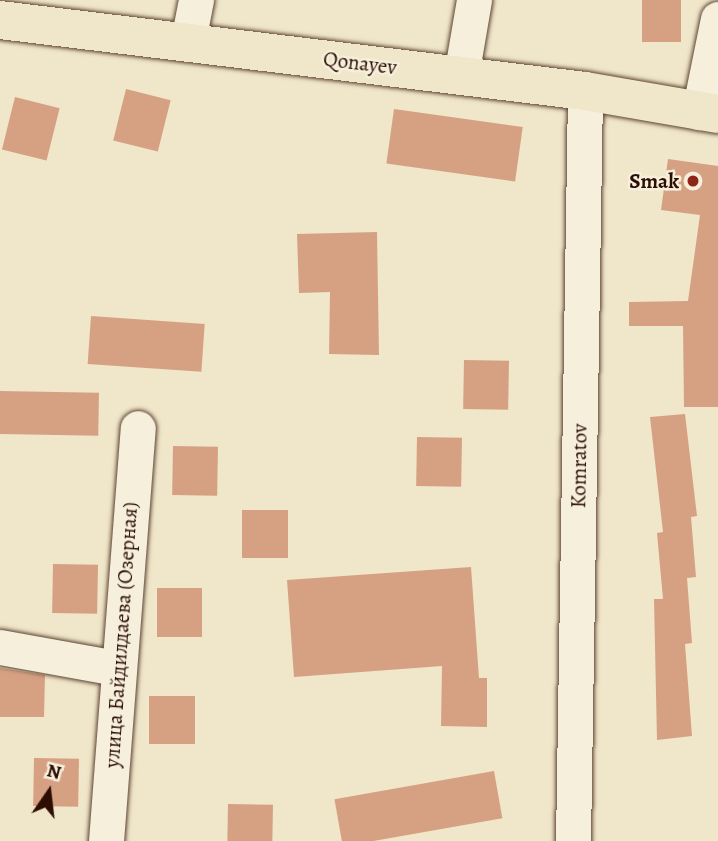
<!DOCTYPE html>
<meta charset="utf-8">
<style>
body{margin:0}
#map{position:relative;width:718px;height:841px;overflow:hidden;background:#f0e6c9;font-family:Alegreya,serif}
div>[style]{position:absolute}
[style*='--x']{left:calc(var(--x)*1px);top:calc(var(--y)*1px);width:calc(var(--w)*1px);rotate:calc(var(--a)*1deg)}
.building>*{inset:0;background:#d6a182;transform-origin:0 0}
.roads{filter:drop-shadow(0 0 2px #5d4434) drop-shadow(0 0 2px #5d4434)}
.minor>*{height:35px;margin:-17.5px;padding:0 17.5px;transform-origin:17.5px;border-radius:17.5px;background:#f5efdc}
.major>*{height:38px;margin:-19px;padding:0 19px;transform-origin:19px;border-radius:19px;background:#f0e6c9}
.dots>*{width:19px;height:19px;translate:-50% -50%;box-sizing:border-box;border:4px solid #f5efdc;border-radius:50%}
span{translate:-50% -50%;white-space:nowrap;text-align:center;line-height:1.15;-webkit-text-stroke:5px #f5efdc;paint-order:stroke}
.street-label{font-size:21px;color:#2c0e03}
.poi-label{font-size:21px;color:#2c0e03;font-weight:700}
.right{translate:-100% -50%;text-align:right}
.north{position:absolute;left:14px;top:757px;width:70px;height:70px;-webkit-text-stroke:5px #f5efdc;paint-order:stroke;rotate:14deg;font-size:19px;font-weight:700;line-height:28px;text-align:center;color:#2c0e03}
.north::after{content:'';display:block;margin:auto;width:24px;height:32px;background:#2c0e03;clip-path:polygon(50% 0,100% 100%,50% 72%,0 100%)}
</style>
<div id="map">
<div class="building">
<div style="left:642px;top:0;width:39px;height:42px"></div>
<div style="left:126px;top:89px;width:46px;height:53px;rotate:14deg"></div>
<div style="left:15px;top:97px;width:46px;height:54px;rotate:14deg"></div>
<div style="left:394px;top:109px;width:130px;height:55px;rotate:8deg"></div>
<div style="clip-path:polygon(668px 159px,718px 166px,718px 407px,684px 407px,683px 326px,629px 326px,629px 302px,688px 301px,700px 215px,661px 210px)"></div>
<div style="clip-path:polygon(377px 232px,379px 355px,329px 354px,330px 292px,299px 293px,297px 234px)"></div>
<div style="left:91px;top:316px;width:114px;height:48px;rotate:4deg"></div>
<div style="left:464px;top:360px;width:45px;height:49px;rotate:1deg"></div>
<div style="left:0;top:391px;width:99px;height:43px;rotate:1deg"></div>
<div style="clip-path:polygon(685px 414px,697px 516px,691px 517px,696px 577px,687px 578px,692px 643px,685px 644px,692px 736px,657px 740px,654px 599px,663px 599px,657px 533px,663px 532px,650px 417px)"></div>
<div style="left:417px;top:437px;width:45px;height:49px;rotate:1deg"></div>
<div style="left:173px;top:446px;width:45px;height:49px;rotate:1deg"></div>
<div style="left:242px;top:510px;width:46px;height:48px"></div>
<div style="left:53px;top:564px;width:45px;height:49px;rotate:1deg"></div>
<div style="clip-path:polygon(471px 567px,479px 678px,487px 678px,487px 727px,441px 726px,442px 666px,294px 677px,287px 580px)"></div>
<div style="left:157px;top:588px;width:45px;height:49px"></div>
<div style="clip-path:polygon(0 668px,45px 675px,44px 717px,0 717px)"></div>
<div style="left:149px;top:696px;width:46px;height:48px"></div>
<div style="left:34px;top:758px;width:45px;height:48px;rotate:1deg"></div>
<div style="left:494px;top:771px;width:48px;height:162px;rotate:80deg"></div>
<div style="left:228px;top:804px;width:45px;height:37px;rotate:1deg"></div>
</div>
<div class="roads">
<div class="minor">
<div style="--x:188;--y:41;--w:42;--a:-79"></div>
<div style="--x:461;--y:76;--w:77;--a:-80.3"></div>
<div style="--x:699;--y:112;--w:95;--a:-78.5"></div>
<div style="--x:0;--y:647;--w:119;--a:10.2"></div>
<div style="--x:106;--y:841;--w:414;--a:-85.6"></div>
<div style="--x:573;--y:841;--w:750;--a:-89.08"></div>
</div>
<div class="major">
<div style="--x:0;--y:20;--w:589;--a:6.92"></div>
<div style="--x:585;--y:91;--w:135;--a:9.8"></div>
</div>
</div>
<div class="dots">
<div style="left:693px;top:181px;background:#8f2418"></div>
</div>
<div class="street-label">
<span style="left:360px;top:63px;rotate:7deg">Qonayev</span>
<span style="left:579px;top:466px;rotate:-89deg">Komratov</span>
<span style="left:121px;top:635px;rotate:-86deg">улица Байдилдаева (Озерная)</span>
</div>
<div class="poi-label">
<span class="right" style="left:679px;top:181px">Smak</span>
</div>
<div class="north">N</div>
</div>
